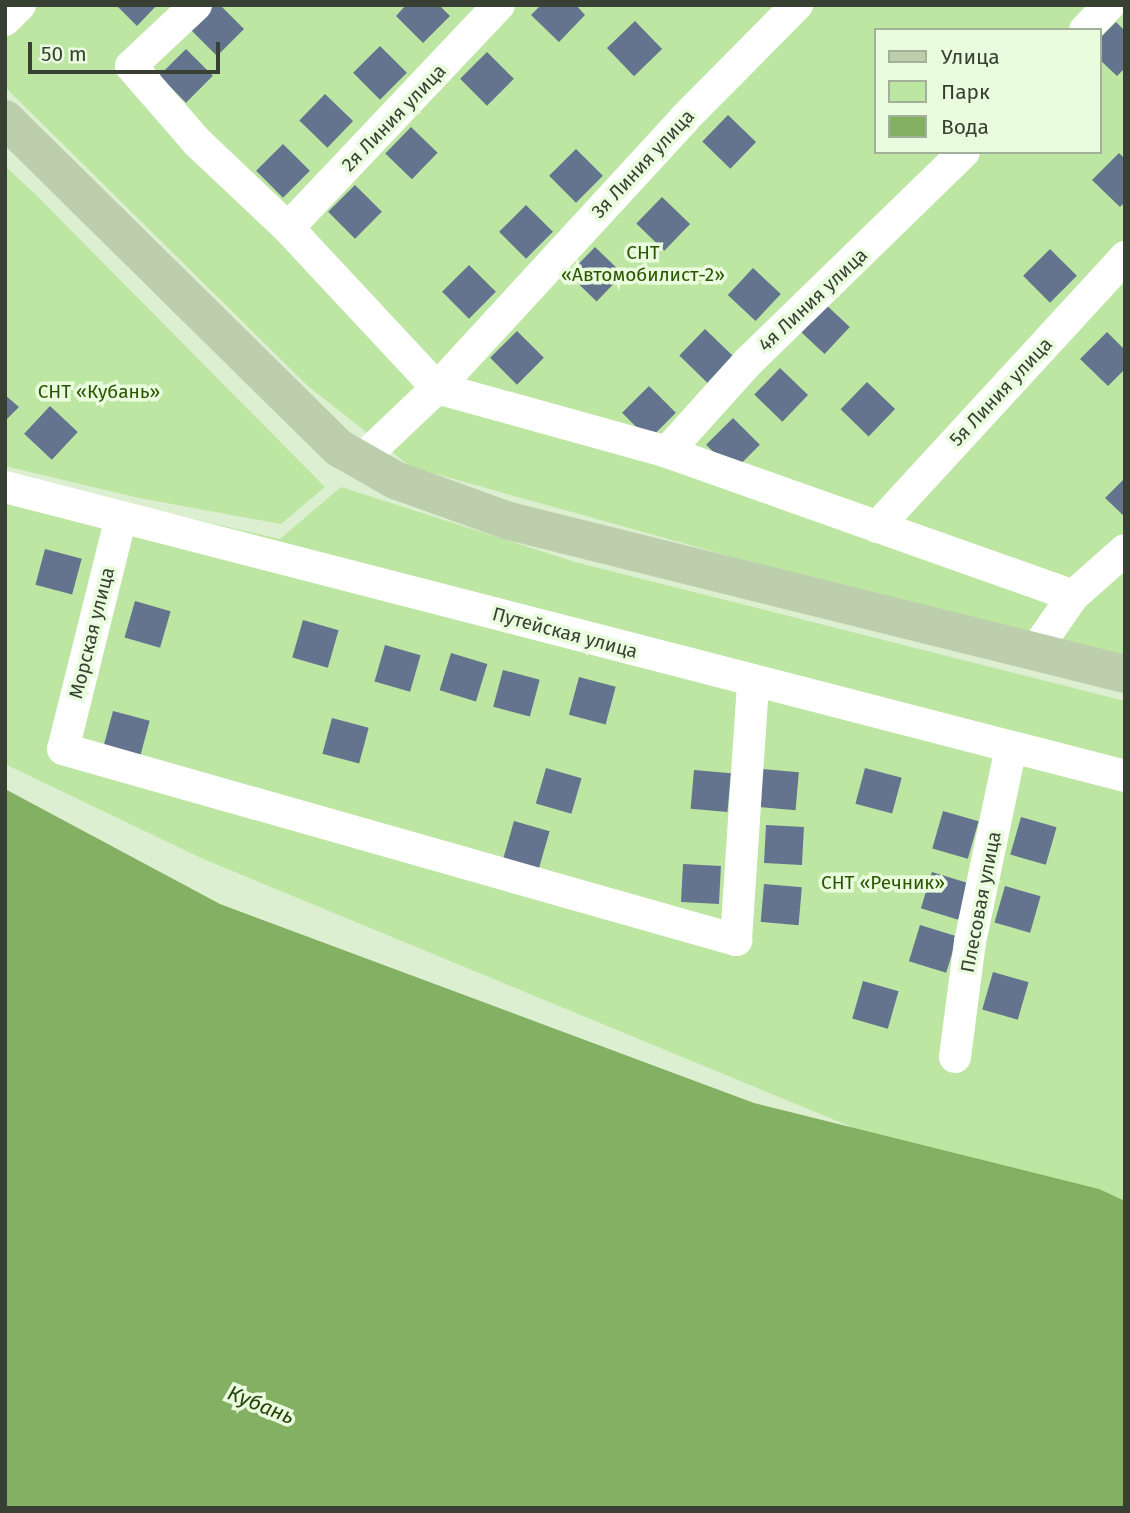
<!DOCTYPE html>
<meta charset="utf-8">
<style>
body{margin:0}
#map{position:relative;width:1130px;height:1513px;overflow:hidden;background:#dcefd0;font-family:"Fira Sans",sans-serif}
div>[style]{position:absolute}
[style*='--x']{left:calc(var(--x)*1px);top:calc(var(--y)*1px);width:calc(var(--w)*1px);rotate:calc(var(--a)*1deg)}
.green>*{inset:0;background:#bde6a2}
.water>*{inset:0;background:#84b064}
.building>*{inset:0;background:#64748f;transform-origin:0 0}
.street>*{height:32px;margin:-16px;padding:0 16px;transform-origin:16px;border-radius:16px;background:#fff}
.secondary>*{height:38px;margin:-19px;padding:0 19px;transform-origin:19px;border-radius:19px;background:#bcceac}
span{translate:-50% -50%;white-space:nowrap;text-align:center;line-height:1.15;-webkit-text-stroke:7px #e9fcdd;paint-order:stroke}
.street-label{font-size:19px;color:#383f33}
.park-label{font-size:19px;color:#2c5400}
.water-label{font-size:21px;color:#27430c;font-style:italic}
.frame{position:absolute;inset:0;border:7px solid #383f33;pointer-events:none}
.legend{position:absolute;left:874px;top:28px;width:228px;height:126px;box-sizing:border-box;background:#e9fcdd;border:2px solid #a2b099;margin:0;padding:9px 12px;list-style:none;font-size:21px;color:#383f33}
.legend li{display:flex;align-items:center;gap:14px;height:35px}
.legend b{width:35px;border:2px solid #a2b099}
.scale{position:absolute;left:28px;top:42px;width:192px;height:32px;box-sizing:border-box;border:4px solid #383f33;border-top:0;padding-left:9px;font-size:21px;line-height:24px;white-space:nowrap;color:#383f33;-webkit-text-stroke:5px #e9fcdd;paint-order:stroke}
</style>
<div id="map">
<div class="green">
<div style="clip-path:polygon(evenodd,5px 5px,1125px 5px,1125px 660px,797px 575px,411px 467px,309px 387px,5px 87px,5px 5px,876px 30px,1100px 30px,1100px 152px,876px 152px,876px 30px)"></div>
<div style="clip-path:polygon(5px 166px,34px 193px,325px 487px,281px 524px,139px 498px,5px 466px)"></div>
<div style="clip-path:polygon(5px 475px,280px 539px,341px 487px,575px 562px,1125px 701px,1125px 1240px,201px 858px,5px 764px)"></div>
</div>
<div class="water">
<div style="clip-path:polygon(5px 789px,220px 904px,754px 1103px,1099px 1189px,1125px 1201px,1125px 1508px,5px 1508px)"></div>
</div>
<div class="building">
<div style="clip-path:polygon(116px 5px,157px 5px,137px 26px)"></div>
<div style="clip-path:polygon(214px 5px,220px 5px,244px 29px,217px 56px,190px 29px)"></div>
<div style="clip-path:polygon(406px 5px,439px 5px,450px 16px,423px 43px,396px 16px)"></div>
<div style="clip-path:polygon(541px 5px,576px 5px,585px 15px,559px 42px,531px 15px)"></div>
<div style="left:635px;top:21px;width:39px;height:39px;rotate:46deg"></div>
<div style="clip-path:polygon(1116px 22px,1125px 31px,1125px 68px,1117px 76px,1100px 60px,1100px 38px)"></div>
<div style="left:380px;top:46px;width:38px;height:38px;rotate:45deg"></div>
<div style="left:186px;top:49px;width:38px;height:38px;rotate:45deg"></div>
<div style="left:487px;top:52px;width:38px;height:38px;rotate:45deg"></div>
<div style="left:325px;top:94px;width:39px;height:37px;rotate:44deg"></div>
<div style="left:728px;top:115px;width:39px;height:37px;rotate:44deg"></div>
<div style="left:411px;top:127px;width:37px;height:37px;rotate:44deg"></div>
<div style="left:283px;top:144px;width:38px;height:38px;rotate:45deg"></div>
<div style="left:576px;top:149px;width:38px;height:38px;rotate:45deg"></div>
<div style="clip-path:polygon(1119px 153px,1125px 159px,1125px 202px,1120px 207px,1092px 180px)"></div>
<div style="left:355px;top:185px;width:38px;height:38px;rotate:45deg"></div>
<div style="left:662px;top:197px;width:39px;height:37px;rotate:44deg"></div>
<div style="left:526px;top:205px;width:38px;height:38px;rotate:45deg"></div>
<div style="left:595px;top:247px;width:39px;height:38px;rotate:44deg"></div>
<div style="left:1050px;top:249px;width:38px;height:38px;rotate:45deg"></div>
<div style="left:469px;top:265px;width:38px;height:38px;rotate:45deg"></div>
<div style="left:753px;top:268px;width:38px;height:37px;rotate:43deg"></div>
<div style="left:822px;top:301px;width:38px;height:37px;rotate:43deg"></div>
<div style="left:705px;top:329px;width:39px;height:37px;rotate:44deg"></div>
<div style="left:517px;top:331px;width:38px;height:38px;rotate:45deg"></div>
<div style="clip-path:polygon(1107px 332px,1125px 350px,1125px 369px,1108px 386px,1080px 359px)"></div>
<div style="left:780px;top:368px;width:39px;height:37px;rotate:44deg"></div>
<div style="left:867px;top:382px;width:39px;height:38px;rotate:44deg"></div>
<div style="left:649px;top:386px;width:38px;height:38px;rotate:45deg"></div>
<div style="clip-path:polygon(5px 395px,19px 407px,5px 421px)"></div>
<div style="left:50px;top:406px;width:38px;height:38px;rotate:43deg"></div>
<div style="left:733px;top:418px;width:38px;height:38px;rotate:45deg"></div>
<div style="clip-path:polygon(1125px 478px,1125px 517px,1105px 498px)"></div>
<div style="left:45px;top:549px;width:38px;height:37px;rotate:15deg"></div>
<div style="left:135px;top:601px;width:37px;height:38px;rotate:16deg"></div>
<div style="left:303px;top:620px;width:37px;height:39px;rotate:16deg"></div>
<div style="left:385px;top:645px;width:37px;height:38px;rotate:16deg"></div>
<div style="left:451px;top:653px;width:38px;height:39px;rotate:17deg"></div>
<div style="left:503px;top:670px;width:38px;height:38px;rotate:15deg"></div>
<div style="left:579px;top:677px;width:38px;height:39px;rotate:15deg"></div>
<div style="left:113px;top:711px;width:38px;height:38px;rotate:15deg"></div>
<div style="left:332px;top:718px;width:38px;height:37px;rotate:15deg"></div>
<div style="left:546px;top:768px;width:37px;height:37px;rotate:16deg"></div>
<div style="left:865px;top:768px;width:38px;height:37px;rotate:15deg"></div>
<div style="left:761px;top:769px;width:38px;height:38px;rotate:5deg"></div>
<div style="left:694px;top:770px;width:37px;height:39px;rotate:5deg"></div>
<div style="left:943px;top:811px;width:37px;height:39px;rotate:16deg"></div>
<div style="left:1021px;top:817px;width:37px;height:39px;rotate:16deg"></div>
<div style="left:514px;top:821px;width:37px;height:39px;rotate:16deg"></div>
<div style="left:766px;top:825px;width:38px;height:38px;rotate:3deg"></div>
<div style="left:683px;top:864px;width:38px;height:38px;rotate:3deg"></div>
<div style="left:932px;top:872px;width:39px;height:38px;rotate:17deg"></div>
<div style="left:764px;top:884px;width:38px;height:38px;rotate:5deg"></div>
<div style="left:1005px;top:886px;width:37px;height:38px;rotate:16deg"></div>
<div style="left:920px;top:925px;width:39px;height:38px;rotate:17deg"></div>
<div style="left:993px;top:972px;width:37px;height:39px;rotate:16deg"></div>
<div style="left:863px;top:981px;width:37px;height:39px;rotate:16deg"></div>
</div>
<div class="street">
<div style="--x:196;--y:5;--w:89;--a:136.8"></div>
<div style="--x:131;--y:66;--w:101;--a:49"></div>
<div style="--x:197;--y:142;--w:125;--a:43.4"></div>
<div style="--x:288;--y:228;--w:219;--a:47"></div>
<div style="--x:437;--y:388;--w:239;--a:15.5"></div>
<div style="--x:667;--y:452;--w:431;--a:19.5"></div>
<div style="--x:5;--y:20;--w:21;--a:-45"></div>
<div style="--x:1085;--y:30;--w:35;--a:-46"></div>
<div style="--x:288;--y:228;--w:307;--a:-46.6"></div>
<div style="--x:667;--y:452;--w:121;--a:-48"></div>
<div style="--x:748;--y:362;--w:301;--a:-44.2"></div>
<div style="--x:361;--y:460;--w:105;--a:-43.5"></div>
<div style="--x:437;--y:388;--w:365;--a:-47.4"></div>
<div style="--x:684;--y:119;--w:161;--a:-45.3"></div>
<div style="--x:5;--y:487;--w:1157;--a:14.47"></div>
<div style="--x:121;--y:517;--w:239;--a:104"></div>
<div style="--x:63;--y:749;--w:700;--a:15.84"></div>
<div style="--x:736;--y:940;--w:259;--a:-86.2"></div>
<div style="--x:877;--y:527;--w:367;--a:-47.4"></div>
<div style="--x:1035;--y:651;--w:67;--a:-55.4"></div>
<div style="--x:1073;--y:596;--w:69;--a:-41.5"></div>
<div style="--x:955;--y:1057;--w:116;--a:-82.6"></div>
<div style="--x:970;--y:942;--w:198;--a:-78.1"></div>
</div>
<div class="secondary">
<div style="--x:5;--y:119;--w:469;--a:44.6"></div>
<div style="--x:339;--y:448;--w:64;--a:29.7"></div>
<div style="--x:395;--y:480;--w:121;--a:19.8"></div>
<div style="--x:509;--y:521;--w:635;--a:13.95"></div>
</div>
<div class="street-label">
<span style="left:394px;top:118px;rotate:-46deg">2я Линия улица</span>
<span style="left:643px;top:164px;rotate:-47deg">3я Линия улица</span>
<span style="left:813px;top:300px;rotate:-43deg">4я Линия улица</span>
<span style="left:1001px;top:392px;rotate:-47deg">5я Линия улица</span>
<span style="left:92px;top:633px;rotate:-76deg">Морская улица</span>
<span style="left:565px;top:633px;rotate:15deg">Путейская улица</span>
<span style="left:981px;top:902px;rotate:-79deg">Плесовая улица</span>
</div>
<div class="park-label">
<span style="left:643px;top:264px">СНТ<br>«Автомобилист-2»</span>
<span style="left:99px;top:392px">СНТ «Кубань»</span>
<span style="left:883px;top:883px">СНТ «Речник»</span>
</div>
<div class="water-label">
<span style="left:261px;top:1405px;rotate:22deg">Кубань</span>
</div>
<div class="frame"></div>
<ul class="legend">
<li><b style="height:9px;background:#bcceac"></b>Улица</li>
<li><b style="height:19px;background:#bde6a2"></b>Парк</li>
<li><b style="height:19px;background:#84b064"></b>Вода</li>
</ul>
<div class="scale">50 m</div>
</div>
